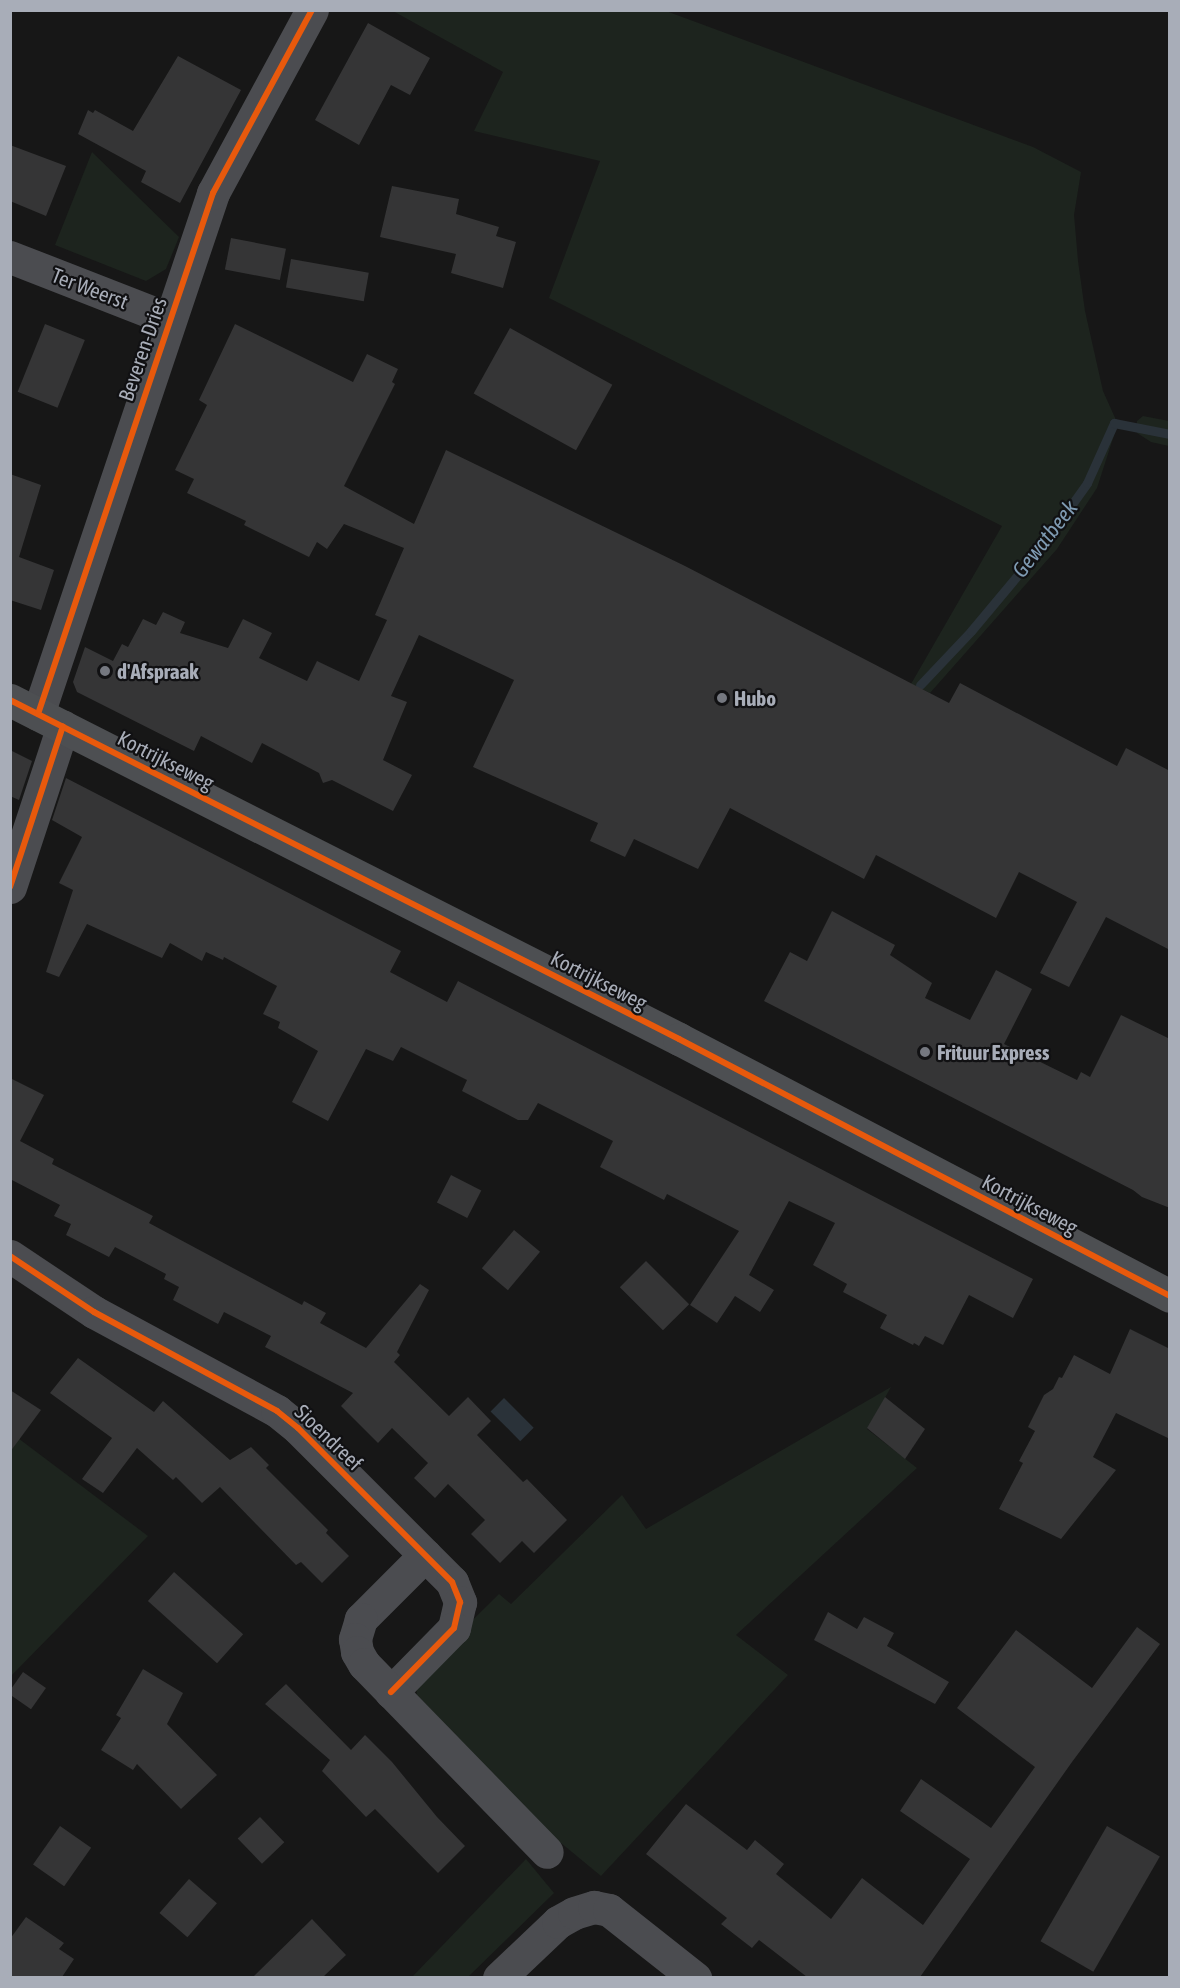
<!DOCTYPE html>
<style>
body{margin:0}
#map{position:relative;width:1180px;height:1988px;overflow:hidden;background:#171717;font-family:"Asap Condensed",sans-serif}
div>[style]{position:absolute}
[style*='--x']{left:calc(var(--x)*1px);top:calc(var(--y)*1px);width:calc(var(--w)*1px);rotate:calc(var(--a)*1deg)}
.green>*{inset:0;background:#1d241e}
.water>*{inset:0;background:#2a3239;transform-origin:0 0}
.stream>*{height:9px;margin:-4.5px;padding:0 4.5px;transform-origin:4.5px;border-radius:4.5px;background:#2a3239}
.building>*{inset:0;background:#353536;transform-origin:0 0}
.minor>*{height:33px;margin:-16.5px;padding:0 16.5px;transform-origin:16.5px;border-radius:16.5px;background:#4b4c50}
.primary>*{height:33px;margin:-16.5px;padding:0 16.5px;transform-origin:16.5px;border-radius:16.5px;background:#4d4f52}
.cycleway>*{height:6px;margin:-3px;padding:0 3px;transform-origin:3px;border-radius:3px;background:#e8590c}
.dots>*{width:16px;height:16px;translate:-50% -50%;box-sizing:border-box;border:3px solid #111113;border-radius:50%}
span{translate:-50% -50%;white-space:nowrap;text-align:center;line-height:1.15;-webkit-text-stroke:4.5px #111113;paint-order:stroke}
.street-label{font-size:21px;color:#a8adb8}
.poi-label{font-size:21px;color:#a8adb8;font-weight:700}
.left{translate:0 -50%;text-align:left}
.water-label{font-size:22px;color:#7f9bb3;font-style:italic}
.frame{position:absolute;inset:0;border:12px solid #a8adb8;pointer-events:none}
</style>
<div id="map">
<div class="green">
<div style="clip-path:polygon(393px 11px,666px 11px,1033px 147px,1081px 172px,1074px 215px,1078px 261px,1085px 311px,1103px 391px,1116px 420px,1116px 429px,1097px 488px,1057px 549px,930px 693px,911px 684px,1002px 526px,549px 298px,600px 161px,474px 131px,503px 72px)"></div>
<div style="clip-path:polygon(92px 152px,179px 237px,166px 269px,146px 281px,55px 245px)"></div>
<div style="clip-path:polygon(1143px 416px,1169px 421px,1169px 446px,1151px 442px,1137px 433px,1137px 421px)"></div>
<div style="clip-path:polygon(891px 1387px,867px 1429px,917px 1468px,736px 1635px,788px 1675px,601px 1876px,532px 1819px,417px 1695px,416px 1684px,425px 1667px,499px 1594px,511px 1604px,622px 1495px,646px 1529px)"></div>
<div style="clip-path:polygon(10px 1432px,148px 1536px,11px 1676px,10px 1676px)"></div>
<div style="clip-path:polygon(526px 1859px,554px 1893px,468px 1977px,412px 1977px)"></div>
</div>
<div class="water">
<div style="left:504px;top:1398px;width:42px;height:19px;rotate:45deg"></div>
</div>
<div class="stream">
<div style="--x:920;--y:685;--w:74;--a:-46.6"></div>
<div style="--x:971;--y:631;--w:112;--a:-50.1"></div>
<div style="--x:1043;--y:545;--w:76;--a:-54.6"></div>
<div style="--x:1087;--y:483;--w:66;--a:-65.8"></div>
<div style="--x:1114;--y:423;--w:57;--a:11.1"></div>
</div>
<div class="building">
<div style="clip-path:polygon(368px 23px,430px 58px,410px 95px,391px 85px,359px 145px,315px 120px)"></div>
<div style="clip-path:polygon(178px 56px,241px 90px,180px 203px,141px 182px,146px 171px,78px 134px,88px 110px,93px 113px,95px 110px,133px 131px)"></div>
<div style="clip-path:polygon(10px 145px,66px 166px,46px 216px,10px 201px)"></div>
<div style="clip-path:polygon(392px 186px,459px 199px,456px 214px,499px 227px,496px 236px,516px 242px,503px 288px,451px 273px,456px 254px,380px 237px)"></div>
<div style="left:231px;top:238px;width:56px;height:32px;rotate:11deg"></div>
<div style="left:291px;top:259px;width:79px;height:29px;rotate:10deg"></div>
<div style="left:45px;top:324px;width:43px;height:73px;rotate:22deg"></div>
<div style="clip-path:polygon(235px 324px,353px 382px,367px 354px,398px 369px,392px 382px,395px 384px,344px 486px,414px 524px,446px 450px,685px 566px,949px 703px,960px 683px,1117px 766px,1126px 748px,1170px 771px,1170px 950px,1106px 917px,1069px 987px,1040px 973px,1077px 902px,1019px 872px,996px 918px,876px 855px,864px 879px,730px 808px,698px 869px,634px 839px,625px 857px,590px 841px,598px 823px,473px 767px,514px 680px,419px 635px,391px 696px,407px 702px,383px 760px,412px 775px,393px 811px,332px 780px,323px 783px,319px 773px,262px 743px,252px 763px,201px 736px,194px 751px,77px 692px,73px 682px,85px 647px,113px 661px,122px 644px,128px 647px,143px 619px,156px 625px,163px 612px,185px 622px,180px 633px,228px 648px,243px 619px,272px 633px,259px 658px,307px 681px,317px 661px,359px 681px,387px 620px,375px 615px,404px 548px,344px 524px,327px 549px,317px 542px,309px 557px,244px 525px,246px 521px,187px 493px,194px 479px,175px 470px,207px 405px,199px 400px)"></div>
<div style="left:510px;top:328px;width:117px;height:75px;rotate:29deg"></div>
<div style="clip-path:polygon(10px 474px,41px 485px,19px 557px,54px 570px,41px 610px,10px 600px)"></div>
<div style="clip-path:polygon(10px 750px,32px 761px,19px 800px,10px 796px)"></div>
<div style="clip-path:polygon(66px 778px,401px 951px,390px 972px,447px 1002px,458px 981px,1033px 1279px,1013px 1318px,969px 1295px,943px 1345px,925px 1336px,919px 1346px,914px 1343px,913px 1345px,880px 1328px,887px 1315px,843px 1292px,847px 1284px,813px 1265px,835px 1223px,789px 1201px,749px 1275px,774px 1290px,760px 1312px,735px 1296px,717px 1323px,690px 1305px,739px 1231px,667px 1194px,664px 1200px,600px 1167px,613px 1141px,538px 1103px,528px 1120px,518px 1120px,462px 1091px,467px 1080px,401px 1047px,393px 1061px,366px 1049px,328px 1121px,292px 1102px,318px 1051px,278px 1028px,280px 1022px,263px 1014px,277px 986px,224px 957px,223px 960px,206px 952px,202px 961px,170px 943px,162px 958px,87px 924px,59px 977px,46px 972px,73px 890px,59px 883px,82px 837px,52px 820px)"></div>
<div style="clip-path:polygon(832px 911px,895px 945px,890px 955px,932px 983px,925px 998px,970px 1020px,996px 970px,1032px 989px,1004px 1044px,1077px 1080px,1081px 1072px,1090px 1077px,1121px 1015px,1170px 1039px,1170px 1208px,1142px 1197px,1133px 1190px,764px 1001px,790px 952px,807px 961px)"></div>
<div style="clip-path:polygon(10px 1078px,44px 1095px,20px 1141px,54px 1159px,52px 1164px,153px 1216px,149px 1223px,302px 1305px,304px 1301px,326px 1313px,320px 1323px,366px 1348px,420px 1284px,429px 1290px,397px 1352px,400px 1355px,394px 1362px,449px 1416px,468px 1397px,491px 1421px,477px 1435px,523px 1482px,527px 1479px,567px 1520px,534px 1553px,522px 1541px,500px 1563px,471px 1534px,485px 1520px,448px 1484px,435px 1498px,414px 1478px,428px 1463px,392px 1428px,378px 1443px,341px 1406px,353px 1393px,265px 1347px,271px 1336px,224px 1312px,218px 1324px,173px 1300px,179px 1287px,164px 1279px,166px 1274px,115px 1247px,109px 1257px,66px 1235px,71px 1224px,54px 1216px,60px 1205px,10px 1179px)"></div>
<div style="left:451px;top:1175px;width:34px;height:31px;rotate:27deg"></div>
<div style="left:514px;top:1230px;width:34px;height:50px;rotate:40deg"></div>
<div style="left:646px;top:1261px;width:61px;height:37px;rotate:45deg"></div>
<div style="clip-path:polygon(1130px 1329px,1170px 1349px,1170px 1439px,1116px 1413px,1093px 1457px,1116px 1470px,1061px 1539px,999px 1509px,1023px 1463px,1019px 1461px,1035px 1431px,1028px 1427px,1044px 1395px,1053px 1389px,1059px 1377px,1062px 1378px,1074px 1355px,1110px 1374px)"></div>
<div style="clip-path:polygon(78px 1358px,154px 1412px,163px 1401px,230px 1460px,251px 1447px,269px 1465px,266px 1468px,328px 1530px,326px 1533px,349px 1556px,322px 1583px,301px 1562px,296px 1565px,220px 1487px,202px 1503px,176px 1477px,173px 1480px,137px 1448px,103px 1493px,82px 1479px,112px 1438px,50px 1393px)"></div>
<div style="clip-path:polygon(10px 1390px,41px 1410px,10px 1452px)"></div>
<div style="clip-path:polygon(885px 1397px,925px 1429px,905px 1459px,867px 1428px)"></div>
<div style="left:174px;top:1572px;width:93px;height:39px;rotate:42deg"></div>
<div style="clip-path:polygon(828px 1612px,857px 1629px,864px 1617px,894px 1633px,887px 1646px,949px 1682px,935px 1704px,814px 1640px)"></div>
<div style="clip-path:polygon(1137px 1627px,1160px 1644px,1072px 1762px,920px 1977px,807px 1977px,759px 1940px,752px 1948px,721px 1924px,727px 1918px,646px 1854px,686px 1804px,747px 1850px,755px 1840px,784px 1864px,776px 1874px,831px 1919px,862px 1878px,923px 1925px,970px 1859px,900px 1811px,921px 1779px,991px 1828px,1035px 1767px,957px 1708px,1016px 1630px,1092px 1688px)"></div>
<div style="clip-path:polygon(143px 1669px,183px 1693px,167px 1724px,217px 1775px,181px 1809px,137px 1764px,133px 1770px,101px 1750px,121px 1718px,116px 1715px)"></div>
<div style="left:23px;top:1672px;width:28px;height:26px;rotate:35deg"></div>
<div style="clip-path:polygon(286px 1684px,351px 1750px,365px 1735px,392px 1762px,437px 1817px,465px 1846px,438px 1873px,375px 1809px,366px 1817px,322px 1771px,330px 1760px,265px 1704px)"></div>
<div style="left:260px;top:1817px;width:35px;height:31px;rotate:46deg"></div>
<div style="left:60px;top:1826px;width:38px;height:47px;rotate:35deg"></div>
<div style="left:1107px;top:1826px;width:61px;height:133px;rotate:30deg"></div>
<div style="left:189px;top:1879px;width:37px;height:45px;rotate:41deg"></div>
<div style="clip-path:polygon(26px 1917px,64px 1943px,59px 1949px,74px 1959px,62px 1977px,10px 1977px,10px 1939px)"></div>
<div style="clip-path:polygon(312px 1919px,346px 1955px,323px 1977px,253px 1977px)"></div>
</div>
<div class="minor">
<div style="--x:10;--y:257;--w:171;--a:21.3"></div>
<div style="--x:38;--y:714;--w:550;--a:-71.43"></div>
<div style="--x:213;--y:193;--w:208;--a:-61.6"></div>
<div style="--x:10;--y:887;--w:169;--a:-71.8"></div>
<div style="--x:10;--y:1256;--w:101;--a:33.7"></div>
<div style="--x:94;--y:1312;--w:208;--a:28.4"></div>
<div style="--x:277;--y:1411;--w:27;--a:39"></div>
<div style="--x:298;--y:1428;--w:218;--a:45"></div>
<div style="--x:452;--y:1582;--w:22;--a:68"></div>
<div style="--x:460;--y:1602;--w:27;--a:103"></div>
<div style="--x:454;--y:1628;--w:90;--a:134.5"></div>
<div style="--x:425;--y:1555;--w:91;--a:135"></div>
<div style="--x:361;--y:1619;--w:21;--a:107"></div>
<div style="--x:355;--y:1639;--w:13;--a:81"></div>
<div style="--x:357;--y:1652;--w:14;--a:60"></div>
<div style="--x:364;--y:1664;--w:262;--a:45.8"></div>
<div style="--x:499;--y:1978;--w:81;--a:-43.5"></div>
<div style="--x:558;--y:1922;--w:18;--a:-29"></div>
<div style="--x:574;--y:1913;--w:21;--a:-17"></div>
<div style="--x:594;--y:1907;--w:15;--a:11"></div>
<div style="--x:609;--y:1910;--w:110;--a:38.3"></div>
</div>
<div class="primary">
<div style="--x:10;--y:700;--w:750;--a:26.87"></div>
<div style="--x:679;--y:1039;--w:554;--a:27.63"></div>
</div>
<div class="cycleway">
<div style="--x:10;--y:700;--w:750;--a:26.87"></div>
<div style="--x:679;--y:1039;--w:554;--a:27.63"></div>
<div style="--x:38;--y:714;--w:550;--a:-71.43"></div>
<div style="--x:213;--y:193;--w:208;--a:-61.6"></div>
<div style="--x:10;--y:887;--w:169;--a:-71.8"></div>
<div style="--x:10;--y:1256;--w:101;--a:33.7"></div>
<div style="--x:94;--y:1312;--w:208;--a:28.4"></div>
<div style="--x:277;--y:1411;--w:27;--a:39"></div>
<div style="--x:298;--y:1428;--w:218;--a:45"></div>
<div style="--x:452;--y:1582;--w:22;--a:68"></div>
<div style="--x:460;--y:1602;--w:27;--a:103"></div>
<div style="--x:454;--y:1628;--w:90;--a:134.5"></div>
</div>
<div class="dots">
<div style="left:105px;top:671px;background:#757880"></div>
<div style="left:722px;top:698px;background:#757880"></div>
<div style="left:925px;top:1052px;background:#757880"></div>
</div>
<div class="street-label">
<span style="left:90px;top:288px;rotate:21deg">Ter Weerst</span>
<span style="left:142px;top:349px;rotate:-71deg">Beveren-Dries</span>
<span style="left:166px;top:760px;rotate:27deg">Kortrijkseweg</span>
<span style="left:599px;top:980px;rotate:27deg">Kortrijkseweg</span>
<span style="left:1030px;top:1204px;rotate:28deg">Kortrijkseweg</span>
<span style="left:329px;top:1437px;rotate:44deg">Sioendreef</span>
</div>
<div class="poi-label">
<span class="left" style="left:117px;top:671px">d'Afspraak</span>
<span class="left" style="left:734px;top:698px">Hubo</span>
<span class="left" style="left:937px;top:1052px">Frituur Express</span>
</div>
<div class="water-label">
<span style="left:1045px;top:539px;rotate:-52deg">Gewatbeek</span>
</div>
<div class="frame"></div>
</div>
